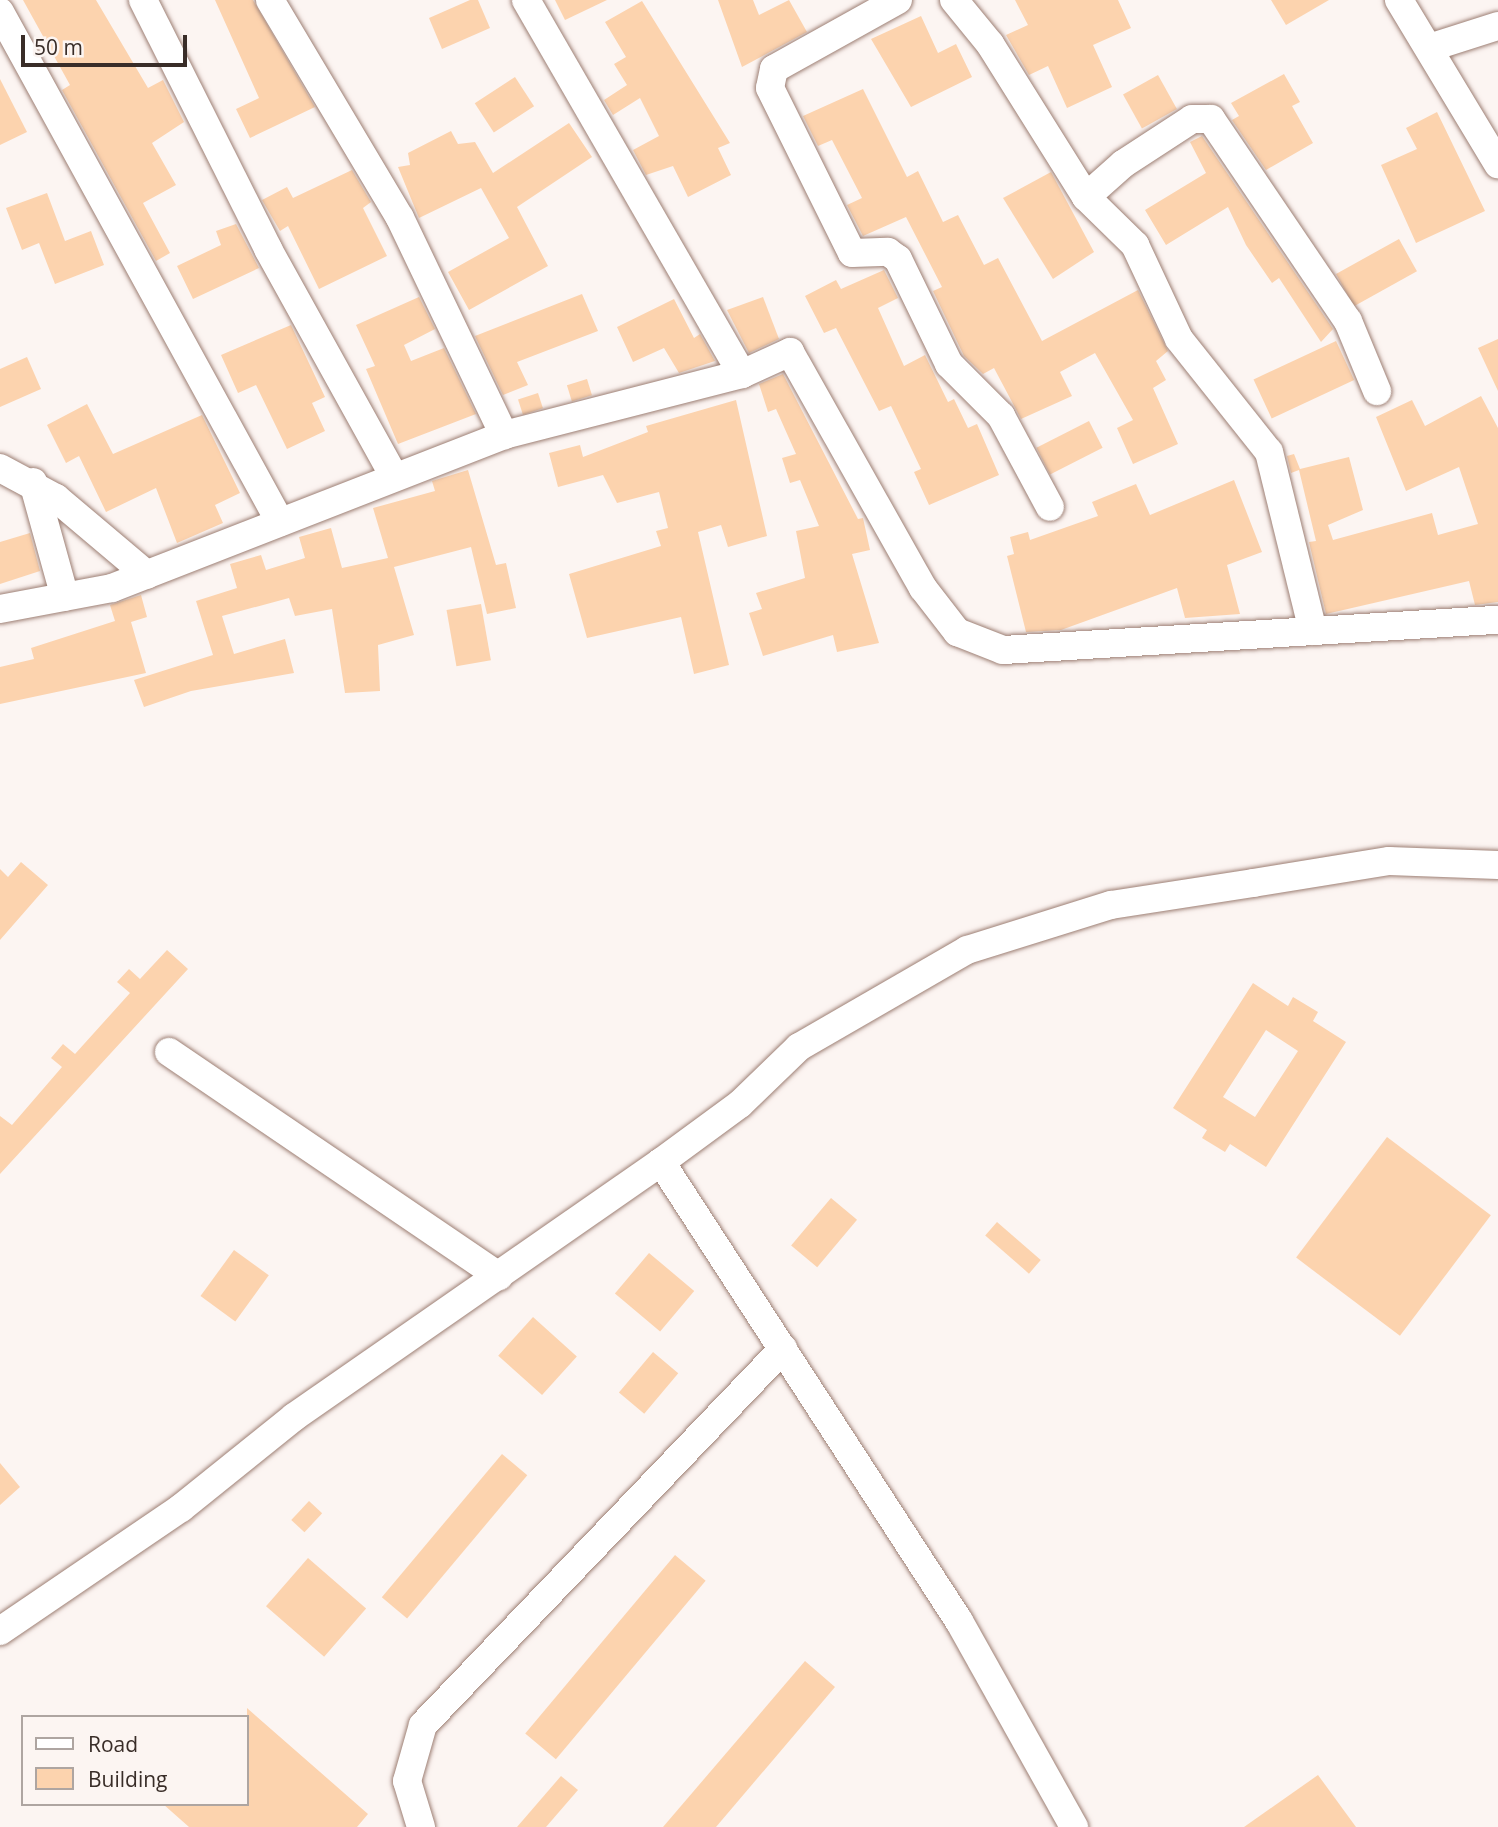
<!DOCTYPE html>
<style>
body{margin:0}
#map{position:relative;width:1498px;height:1827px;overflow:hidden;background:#fcf5f2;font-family:"Open Sans",sans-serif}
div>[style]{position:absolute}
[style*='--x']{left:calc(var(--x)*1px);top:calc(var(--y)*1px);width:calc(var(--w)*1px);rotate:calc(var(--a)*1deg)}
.building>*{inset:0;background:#fcd3ae;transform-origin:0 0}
.roads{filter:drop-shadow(0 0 2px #9d7f74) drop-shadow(0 0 2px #9d7f74)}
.minor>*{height:28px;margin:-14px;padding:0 14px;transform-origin:14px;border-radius:14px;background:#fff}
span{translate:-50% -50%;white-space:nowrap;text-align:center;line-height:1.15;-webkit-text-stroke:7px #fcf5f2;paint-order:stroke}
.legend{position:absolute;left:21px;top:1715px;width:228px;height:91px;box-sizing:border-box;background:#fcf5f2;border:2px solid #aea5a1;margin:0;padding:9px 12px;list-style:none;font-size:21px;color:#392d28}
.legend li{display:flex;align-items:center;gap:14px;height:35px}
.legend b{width:35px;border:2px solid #aea5a1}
.scale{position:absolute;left:21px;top:35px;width:166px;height:32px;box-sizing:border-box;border:4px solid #392d28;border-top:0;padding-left:9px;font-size:21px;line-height:24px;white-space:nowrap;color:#392d28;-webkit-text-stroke:5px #fcf5f2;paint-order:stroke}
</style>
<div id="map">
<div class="building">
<div style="clip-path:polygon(23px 0,96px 0,148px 88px,163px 80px,184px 122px,152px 143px,176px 185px,143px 203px,170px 253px,156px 261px,62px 90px,70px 85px)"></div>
<div style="clip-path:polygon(215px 0,253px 0,315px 107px,250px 138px,236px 109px,259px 98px)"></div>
<div style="clip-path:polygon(470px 0,478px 0,490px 28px,442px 49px,429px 18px)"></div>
<div style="clip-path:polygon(555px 0,607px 0,565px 20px)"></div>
<div style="clip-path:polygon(718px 0,753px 0,759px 15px,789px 0,807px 32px,742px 67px)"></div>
<div style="clip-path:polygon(1015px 0,1118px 0,1131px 28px,1093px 45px,1112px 87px,1067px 108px,1048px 66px,1029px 75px,1006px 35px,1028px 25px)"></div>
<div style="clip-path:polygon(1271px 0,1329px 0,1286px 25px)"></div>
<div style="clip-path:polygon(642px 1px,730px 143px,718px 148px,731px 175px,688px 197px,673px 166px,646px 175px,633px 150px,659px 136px,640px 98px,613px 115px,604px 100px,627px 85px,614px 64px,626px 57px,605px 22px)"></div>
<div style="clip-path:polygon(921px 16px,938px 53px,956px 44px,972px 77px,911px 107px,871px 39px)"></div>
<div style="clip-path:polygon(1284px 74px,1300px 102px,1292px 106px,1313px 143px,1266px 170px,1232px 120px,1239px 116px,1231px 103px)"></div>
<div style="left:1158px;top:75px;width:39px;height:40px;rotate:61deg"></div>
<div style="left:515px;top:77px;width:35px;height:48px;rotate:57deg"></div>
<div style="clip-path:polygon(0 79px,27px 132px,0 145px)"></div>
<div style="clip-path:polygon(863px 89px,907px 177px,918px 171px,943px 222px,958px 215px,984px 265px,998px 258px,1042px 341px,1138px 290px,1168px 351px,1156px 361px,1166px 380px,1153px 388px,1178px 444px,1133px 464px,1117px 428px,1133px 420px,1095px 353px,1060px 372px,1072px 396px,1021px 419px,994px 368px,983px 374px,964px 356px,933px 291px,942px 287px,906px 217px,863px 236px,847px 205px,862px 198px,832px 140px,818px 146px,803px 116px)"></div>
<div style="clip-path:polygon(1437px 112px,1485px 211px,1416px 243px,1381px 165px,1417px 149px,1406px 128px)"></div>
<div style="clip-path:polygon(569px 123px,592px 157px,517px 207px,548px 266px,469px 310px,448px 272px,509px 238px,481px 188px,419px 218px,398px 167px,410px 165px,408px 153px,451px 131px,458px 144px,475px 142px,493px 173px)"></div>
<div style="clip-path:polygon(1202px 136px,1333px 329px,1321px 342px,1279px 278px,1272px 283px,1246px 245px,1228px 207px,1166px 245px,1145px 210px,1206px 173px,1190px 142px)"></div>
<div style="clip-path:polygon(352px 170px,371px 202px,363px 208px,387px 256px,319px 289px,288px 226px,280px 231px,262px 200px,287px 187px,293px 198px)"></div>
<div style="clip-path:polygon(1051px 172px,1094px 252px,1053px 279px,1003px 198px)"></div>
<div style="clip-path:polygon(47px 193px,65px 241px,91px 231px,104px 265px,55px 284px,39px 243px,22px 250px,6px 208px)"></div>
<div style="clip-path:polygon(236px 224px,259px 268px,193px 299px,177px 266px,221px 245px,216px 231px)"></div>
<div style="left:1399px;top:239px;width:37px;height:72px;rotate:61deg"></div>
<div style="clip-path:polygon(884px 270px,898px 298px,878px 308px,904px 366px,925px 355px,948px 402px,954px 399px,968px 428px,977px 424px,999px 475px,929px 505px,914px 472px,921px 469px,891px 406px,879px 411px,836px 328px,824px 333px,805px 296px,836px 280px,841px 289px)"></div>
<div style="clip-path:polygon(582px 294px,598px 331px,517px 362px,528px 385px,503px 395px,475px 336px)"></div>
<div style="clip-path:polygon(419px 297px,435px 329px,404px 345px,411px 361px,444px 348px,476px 414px,398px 444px,366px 369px,375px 366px,356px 325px)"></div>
<div style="clip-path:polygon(763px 297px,779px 339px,749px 353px,727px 310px)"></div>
<div style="clip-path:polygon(674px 299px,694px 338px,700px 334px,715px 361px,679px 373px,664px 348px,633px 362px,617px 327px)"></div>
<div style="clip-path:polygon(291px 325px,325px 397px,312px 403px,325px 431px,287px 449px,256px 385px,238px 393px,221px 355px)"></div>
<div style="clip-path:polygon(1498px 339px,1498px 391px,1478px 348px)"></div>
<div style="left:1336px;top:341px;width:43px;height:91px;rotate:65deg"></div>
<div style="clip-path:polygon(27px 357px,41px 389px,0 407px,0 369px)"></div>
<div style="clip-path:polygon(783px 374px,858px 519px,863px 518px,870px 550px,852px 554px,879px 643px,837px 652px,833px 635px,763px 656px,749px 613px,762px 609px,756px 593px,805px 578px,796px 531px,819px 526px,800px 480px,790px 483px,782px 458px,796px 454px,776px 409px,768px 412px,759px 384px)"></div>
<div style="left:587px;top:379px;width:17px;height:21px;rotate:73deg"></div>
<div style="left:538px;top:393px;width:16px;height:21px;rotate:72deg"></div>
<div style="clip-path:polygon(1481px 396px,1498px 428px,1498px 602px,1475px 605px,1469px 581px,1326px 614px,1309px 542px,1316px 541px,1299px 470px,1291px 473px,1287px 456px,1294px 454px,1300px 469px,1349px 457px,1363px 510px,1328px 525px,1333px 540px,1432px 513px,1438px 535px,1478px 524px,1459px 467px,1406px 491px,1376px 417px,1412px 400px,1425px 426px)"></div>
<div style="clip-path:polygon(736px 400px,767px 536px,728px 547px,721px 525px,698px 532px,729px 665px,694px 674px,681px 617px,587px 638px,569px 574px,661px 546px,656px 531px,668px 528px,659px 492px,617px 503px,603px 475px,558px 487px,549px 453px,580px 445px,583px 457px,648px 432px,646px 426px)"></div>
<div style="clip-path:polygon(87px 404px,113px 454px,202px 415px,240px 493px,215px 505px,223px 523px,177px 543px,156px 488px,106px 512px,79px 456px,66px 463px,47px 425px)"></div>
<div style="left:1089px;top:421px;width:30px;height:59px;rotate:63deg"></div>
<div style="clip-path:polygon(468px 470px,496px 565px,506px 563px,516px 608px,487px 614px,471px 547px,394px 567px,414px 635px,378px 645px,380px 691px,345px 693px,332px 609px,295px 616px,289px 598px,222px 616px,234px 654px,285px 639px,294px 673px,191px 691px,144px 707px,134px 680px,213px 655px,196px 601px,237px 588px,230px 564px,261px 555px,266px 570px,305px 558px,299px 537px,331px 528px,342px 568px,388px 558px,373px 508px,435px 491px,432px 481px)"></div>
<div style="clip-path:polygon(1234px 480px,1262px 552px,1227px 565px,1240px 614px,1185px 618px,1177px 588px,1061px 630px,1026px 632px,1007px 556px,1014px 554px,1010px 537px,1028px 532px,1030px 540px,1098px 516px,1092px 502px,1136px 484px,1150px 515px)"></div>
<div style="clip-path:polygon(30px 533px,40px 571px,0 584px,0 542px)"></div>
<div style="clip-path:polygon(141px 595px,147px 617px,131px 622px,146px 673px,0 704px,0 667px,34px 659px,31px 648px,115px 621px,110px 605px)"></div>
<div style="left:481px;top:604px;width:57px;height:35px;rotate:80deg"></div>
<div style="clip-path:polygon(21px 862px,48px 885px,0 940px,0 869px,8px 877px)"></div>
<div style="clip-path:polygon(167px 950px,188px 969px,0 1174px,0 1116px,12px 1125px,62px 1067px,51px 1058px,63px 1044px,75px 1054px,130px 993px,117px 982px,129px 969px,140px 979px)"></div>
<div style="clip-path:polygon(evenodd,1253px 983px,1288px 1006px,1293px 997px,1318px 1012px,1313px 1021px,1346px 1042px,1266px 1167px,1230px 1144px,1225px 1152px,1202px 1138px,1207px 1130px,1173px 1108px,1253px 983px,1266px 1030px,1298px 1051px,1255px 1117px,1223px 1097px,1266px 1030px)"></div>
<div style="left:1387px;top:1137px;width:130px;height:151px;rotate:37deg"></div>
<div style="left:831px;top:1198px;width:34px;height:62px;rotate:40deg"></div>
<div style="left:997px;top:1222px;width:58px;height:18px;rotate:41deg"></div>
<div style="left:234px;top:1250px;width:43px;height:57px;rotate:36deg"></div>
<div style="left:649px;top:1253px;width:59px;height:53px;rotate:40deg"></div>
<div style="left:533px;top:1317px;width:59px;height:52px;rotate:42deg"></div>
<div style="left:653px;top:1352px;width:33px;height:53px;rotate:40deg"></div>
<div style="left:502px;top:1454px;width:33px;height:187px;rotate:40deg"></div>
<div style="clip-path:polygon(0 1463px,20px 1487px,0 1505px)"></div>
<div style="left:309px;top:1501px;width:18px;height:26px;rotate:43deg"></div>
<div style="left:675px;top:1555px;width:40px;height:233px;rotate:40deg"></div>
<div style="left:308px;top:1558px;width:77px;height:64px;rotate:41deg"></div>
<div style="clip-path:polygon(805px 1661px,835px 1687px,716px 1827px,663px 1827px)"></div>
<div style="clip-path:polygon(247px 1708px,368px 1814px,357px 1827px,189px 1827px,163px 1804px,247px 1804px)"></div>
<div style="clip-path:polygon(1318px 1775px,1356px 1827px,1244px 1827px)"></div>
<div style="clip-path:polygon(561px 1776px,578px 1790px,546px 1827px,517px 1827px)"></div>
</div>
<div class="roads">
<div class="minor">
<div style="--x:143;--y:0;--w:279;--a:63.3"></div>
<div style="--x:268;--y:249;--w:260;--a:61"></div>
<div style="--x:270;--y:0;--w:254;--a:59.2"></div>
<div style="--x:400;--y:218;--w:241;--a:64.4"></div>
<div style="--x:526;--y:0;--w:432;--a:60"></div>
<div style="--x:898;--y:0;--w:142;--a:150.9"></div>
<div style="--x:774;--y:69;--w:19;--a:102"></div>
<div style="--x:770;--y:88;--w:184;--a:63.6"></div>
<div style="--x:852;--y:253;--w:36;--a:-2"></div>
<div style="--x:888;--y:252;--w:12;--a:35"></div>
<div style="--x:898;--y:259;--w:117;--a:64.1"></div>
<div style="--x:949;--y:364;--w:74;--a:45"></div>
<div style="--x:1001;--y:416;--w:103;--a:61.7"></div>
<div style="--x:954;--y:0;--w:57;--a:50.7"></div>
<div style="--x:990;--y:44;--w:181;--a:57.9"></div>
<div style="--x:1086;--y:197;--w:69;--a:44.4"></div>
<div style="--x:1135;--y:245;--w:104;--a:64.9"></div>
<div style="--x:1179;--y:339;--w:144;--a:51.5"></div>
<div style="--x:1269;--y:452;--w:184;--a:76.2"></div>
<div style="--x:1399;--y:0;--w:192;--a:58.9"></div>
<div style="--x:0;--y:12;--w:582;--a:61.23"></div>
<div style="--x:1432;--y:47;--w:69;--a:-17.7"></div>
<div style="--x:1086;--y:197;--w:50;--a:-41.7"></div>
<div style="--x:1123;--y:164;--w:82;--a:-33.1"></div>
<div style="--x:1192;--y:119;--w:19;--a:0"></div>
<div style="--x:1211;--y:119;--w:244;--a:55.9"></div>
<div style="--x:1348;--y:321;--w:76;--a:67.5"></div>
<div style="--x:0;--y:468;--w:64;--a:28.2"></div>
<div style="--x:56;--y:498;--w:119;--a:40.2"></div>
<div style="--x:33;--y:482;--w:119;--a:74.5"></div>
<div style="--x:0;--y:609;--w:114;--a:-10.6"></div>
<div style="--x:112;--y:588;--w:421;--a:-21.3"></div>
<div style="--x:504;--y:435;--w:246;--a:-14.4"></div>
<div style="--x:742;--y:374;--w:53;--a:-24.6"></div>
<div style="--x:790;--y:352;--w:271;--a:60.6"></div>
<div style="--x:923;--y:588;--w:56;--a:52.3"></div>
<div style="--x:957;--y:632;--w:49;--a:21.4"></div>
<div style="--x:1003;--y:650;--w:496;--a:-3.5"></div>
<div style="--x:169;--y:1052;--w:399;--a:34.2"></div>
<div style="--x:661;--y:1162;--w:547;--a:57.01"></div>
<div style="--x:959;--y:1621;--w:236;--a:60.8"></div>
<div style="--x:0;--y:1631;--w:219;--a:-34.2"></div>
<div style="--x:181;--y:1508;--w:145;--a:-38.8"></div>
<div style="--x:294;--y:1417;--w:447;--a:-34.8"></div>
<div style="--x:661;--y:1162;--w:98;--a:-36.3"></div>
<div style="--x:740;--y:1104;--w:82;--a:-44"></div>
<div style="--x:799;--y:1047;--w:194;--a:-30"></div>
<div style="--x:967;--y:950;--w:151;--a:-17.4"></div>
<div style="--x:1111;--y:905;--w:144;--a:-8.8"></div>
<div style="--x:1253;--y:883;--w:138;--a:-9.2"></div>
<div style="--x:1389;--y:861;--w:109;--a:2.1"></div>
<div style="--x:421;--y:1827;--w:48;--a:-106.9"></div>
<div style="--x:407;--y:1781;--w:58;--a:-74.1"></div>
<div style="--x:423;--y:1725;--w:521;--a:-46.25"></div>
</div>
</div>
<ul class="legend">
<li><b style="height:9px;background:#fff"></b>Road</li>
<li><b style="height:19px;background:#fcd3ae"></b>Building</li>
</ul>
<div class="scale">50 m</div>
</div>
